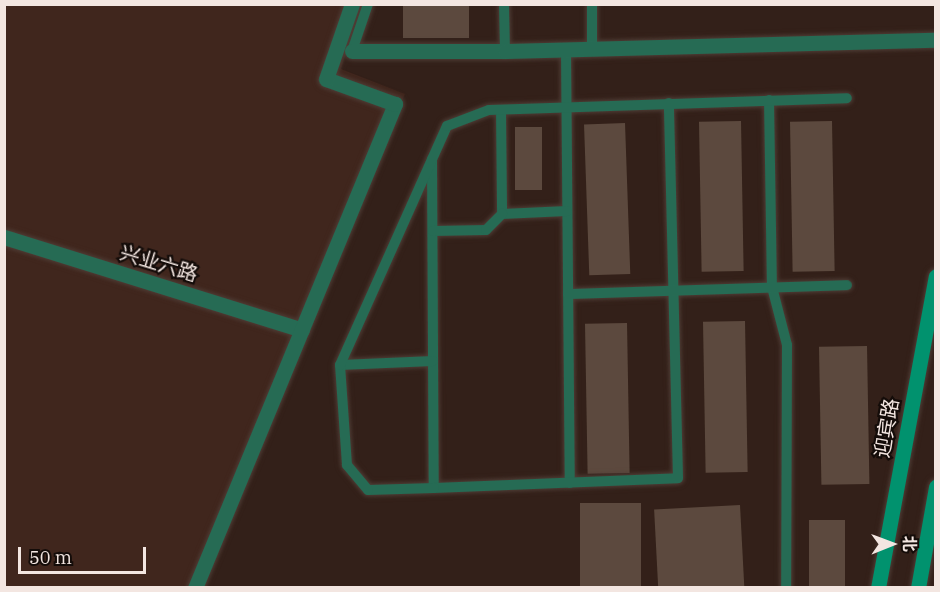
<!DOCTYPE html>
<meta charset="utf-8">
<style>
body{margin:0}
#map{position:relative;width:940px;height:592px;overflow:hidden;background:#332019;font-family:"IBM Plex Serif","Noto Sans SC",serif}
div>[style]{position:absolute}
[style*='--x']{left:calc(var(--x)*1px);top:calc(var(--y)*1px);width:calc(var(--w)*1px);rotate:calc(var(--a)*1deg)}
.built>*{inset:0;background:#40261d}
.building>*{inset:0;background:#5c493e;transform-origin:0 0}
.roads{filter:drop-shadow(0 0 2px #4e3c35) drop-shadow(0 0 2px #4e3c35)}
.lane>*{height:10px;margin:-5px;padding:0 5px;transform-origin:5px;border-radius:5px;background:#266b54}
.street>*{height:15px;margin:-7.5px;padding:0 7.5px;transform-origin:7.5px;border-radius:7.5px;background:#266b54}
.secondary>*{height:15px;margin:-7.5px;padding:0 7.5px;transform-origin:7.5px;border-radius:7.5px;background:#01926e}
span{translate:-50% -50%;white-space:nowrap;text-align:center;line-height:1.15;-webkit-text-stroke:4.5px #140c09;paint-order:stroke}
.street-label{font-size:20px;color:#f3e6e1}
.frame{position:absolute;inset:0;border:6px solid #f3e6e1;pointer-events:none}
.north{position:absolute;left:862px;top:514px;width:60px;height:60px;-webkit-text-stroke:4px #140c09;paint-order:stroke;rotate:89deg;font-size:16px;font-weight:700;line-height:24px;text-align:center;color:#f3e6e1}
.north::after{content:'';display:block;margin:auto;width:21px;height:27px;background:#f3e6e1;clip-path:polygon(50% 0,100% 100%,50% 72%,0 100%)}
.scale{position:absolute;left:18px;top:547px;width:128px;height:27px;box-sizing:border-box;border:3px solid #f3e6e1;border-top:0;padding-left:8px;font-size:18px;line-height:21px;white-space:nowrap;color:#f3e6e1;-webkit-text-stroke:4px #140c09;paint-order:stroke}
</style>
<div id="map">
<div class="built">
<div style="clip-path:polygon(4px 5px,362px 5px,341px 69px,405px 94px,203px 587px,5px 587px)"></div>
</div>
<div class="building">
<div style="left:403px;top:4px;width:66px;height:34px"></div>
<div style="left:741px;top:121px;width:150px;height:42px;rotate:89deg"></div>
<div style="left:832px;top:121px;width:150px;height:42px;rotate:89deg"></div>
<div style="left:625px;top:123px;width:151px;height:41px;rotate:88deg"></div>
<div style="left:515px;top:127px;width:27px;height:63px"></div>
<div style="left:745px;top:321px;width:151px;height:42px;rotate:89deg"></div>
<div style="left:627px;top:323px;width:150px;height:42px;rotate:89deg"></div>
<div style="left:867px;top:346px;width:138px;height:48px;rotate:89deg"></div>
<div style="left:580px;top:503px;width:61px;height:85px"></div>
<div style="left:740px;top:505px;width:83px;height:86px;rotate:87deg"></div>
<div style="left:809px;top:520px;width:36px;height:68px"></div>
</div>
<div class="roads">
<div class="lane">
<div style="--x:504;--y:4;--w:47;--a:88.8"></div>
<div style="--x:592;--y:4;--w:45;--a:90"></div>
<div style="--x:566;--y:50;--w:433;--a:89.5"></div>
<div style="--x:352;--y:51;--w:50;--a:-71.2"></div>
<div style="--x:769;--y:100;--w:187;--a:89.1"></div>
<div style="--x:772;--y:287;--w:60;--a:75.5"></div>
<div style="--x:787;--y:345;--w:243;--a:90.2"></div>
<div style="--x:501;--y:110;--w:104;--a:89.4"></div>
<div style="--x:502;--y:214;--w:65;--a:-2.6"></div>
<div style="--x:432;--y:159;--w:329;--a:89.7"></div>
<div style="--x:434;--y:488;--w:244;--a:-2.3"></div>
<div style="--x:678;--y:478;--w:375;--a:-91.4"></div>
<div style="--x:433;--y:231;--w:53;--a:-1.1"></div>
<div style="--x:486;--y:230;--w:23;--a:-45"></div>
<div style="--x:568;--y:294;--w:279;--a:-1.8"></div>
<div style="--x:340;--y:365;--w:93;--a:-2.5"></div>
<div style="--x:434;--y:488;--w:66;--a:178.3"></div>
<div style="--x:368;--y:490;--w:33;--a:-130"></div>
<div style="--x:347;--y:465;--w:100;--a:-94"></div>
<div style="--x:340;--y:365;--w:262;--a:-65.9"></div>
<div style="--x:447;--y:126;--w:45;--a:-20.9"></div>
<div style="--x:489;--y:110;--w:358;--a:-1.9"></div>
</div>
<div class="street">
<div style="--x:352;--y:51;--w:153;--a:0"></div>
<div style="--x:505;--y:51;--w:431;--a:-1.5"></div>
<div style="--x:4;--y:237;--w:312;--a:17.3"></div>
<div style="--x:195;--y:588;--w:524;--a:-67.55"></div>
<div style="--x:395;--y:104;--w:73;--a:-160.1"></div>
<div style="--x:326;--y:79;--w:79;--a:-70.9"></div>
</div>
<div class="secondary">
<div style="--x:878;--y:588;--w:317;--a:-79.5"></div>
<div style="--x:918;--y:588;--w:103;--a:-79.9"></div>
</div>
</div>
<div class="street-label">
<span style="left:159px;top:263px;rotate:17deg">兴业六路</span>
<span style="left:886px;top:428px;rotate:-80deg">迎宾路</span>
</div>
<div class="frame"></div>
<div class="north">北</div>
<div class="scale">50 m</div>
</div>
